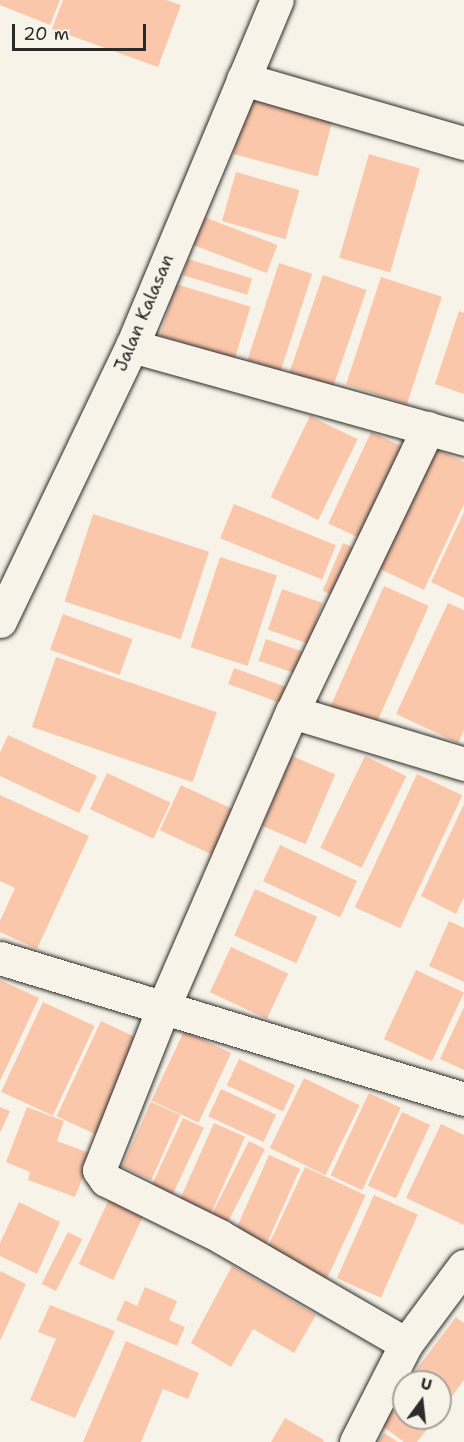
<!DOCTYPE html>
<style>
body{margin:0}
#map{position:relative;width:464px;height:1442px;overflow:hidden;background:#f7f3e8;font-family:"Shantell Sans",sans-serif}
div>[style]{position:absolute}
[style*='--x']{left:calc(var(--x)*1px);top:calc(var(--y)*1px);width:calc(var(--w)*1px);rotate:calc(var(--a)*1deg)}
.building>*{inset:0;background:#fbc7ab;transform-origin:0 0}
.roads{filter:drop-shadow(0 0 2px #2b2b2b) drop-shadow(0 0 2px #2b2b2b)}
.minor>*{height:33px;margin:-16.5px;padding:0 16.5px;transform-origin:16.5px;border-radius:16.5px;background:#f7f3e8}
span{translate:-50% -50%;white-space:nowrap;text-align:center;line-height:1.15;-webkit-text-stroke:6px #f7f3e8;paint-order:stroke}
.street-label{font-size:18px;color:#2b2b2b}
.north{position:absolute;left:392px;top:1370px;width:60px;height:60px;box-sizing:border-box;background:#f7f3e8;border:2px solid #a5a39c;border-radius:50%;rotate:15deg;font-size:16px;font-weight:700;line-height:24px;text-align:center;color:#2b2b2b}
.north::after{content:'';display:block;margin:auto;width:21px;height:27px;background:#2b2b2b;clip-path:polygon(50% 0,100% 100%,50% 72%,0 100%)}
.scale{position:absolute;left:12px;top:24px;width:134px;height:27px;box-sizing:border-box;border:3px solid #2b2b2b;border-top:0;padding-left:8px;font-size:18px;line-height:21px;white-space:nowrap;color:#2b2b2b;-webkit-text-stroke:4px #f7f3e8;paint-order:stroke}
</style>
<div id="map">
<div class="building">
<div style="clip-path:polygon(0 0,60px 0,50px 25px,0 5px)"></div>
<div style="clip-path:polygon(63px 0,166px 0,181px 5px,158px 67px,52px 29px)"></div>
<div style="left:249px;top:96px;width:87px;height:60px;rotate:15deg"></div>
<div style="left:369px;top:154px;width:53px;height:108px;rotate:16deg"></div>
<div style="left:236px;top:172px;width:66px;height:51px;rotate:16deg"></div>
<div style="left:199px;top:215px;width:84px;height:30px;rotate:21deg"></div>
<div style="left:188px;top:259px;width:67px;height:17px;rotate:17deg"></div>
<div style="left:279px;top:263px;width:35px;height:102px;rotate:18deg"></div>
<div style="left:323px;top:275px;width:46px;height:108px;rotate:19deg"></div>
<div style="left:381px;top:277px;width:64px;height:113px;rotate:18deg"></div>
<div style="left:176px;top:284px;width:78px;height:54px;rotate:17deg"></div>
<div style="clip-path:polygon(459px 311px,464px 313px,464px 394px,435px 384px)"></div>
<div style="left:310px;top:416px;width:53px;height:90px;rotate:26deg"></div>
<div style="left:371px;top:432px;width:35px;height:101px;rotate:25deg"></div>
<div style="clip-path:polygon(434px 448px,464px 462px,464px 504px,424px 590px,378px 568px)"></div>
<div style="left:234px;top:504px;width:110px;height:37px;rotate:22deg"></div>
<div style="clip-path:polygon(464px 512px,464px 598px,431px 582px)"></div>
<div style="left:93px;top:514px;width:122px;height:92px;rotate:18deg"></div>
<div style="left:343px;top:543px;width:25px;height:52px;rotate:23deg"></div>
<div style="left:220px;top:557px;width:60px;height:95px;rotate:18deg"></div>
<div style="left:384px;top:586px;width:49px;height:132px;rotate:24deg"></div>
<div style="left:282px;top:589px;width:43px;height:43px;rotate:19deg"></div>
<div style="clip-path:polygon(448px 603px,464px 610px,464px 730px,458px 743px,396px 714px)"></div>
<div style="left:63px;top:614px;width:74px;height:38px;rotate:20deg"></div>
<div style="left:266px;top:639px;width:40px;height:23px;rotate:19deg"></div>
<div style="left:56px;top:657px;width:170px;height:74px;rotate:19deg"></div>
<div style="left:234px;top:668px;width:56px;height:17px;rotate:20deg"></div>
<div style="clip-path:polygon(8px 735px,97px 776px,79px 813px,0 776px,0 753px)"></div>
<div style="left:292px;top:756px;width:47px;height:76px;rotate:23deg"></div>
<div style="left:365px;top:756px;width:46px;height:102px;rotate:26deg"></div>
<div style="left:107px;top:773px;width:70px;height:40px;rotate:25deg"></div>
<div style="left:417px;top:774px;width:50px;height:147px;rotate:25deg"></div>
<div style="left:181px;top:785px;width:69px;height:50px;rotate:25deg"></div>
<div style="clip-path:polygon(0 795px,89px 836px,37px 949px,0 932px,0 921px,15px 888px,0 881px)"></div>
<div style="clip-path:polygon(464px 804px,464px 897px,456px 914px,421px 896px)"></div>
<div style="left:280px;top:845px;width:85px;height:40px;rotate:25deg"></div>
<div style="left:255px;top:889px;width:68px;height:51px;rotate:24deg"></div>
<div style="clip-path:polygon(449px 921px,464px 928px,464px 982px,429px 966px)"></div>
<div style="left:231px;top:947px;width:63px;height:50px;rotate:25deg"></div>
<div style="left:416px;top:970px;width:53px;height:76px;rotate:25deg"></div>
<div style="clip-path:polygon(0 980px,39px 998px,0 1081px)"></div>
<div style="left:43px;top:1002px;width:57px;height:99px;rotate:25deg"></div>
<div style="clip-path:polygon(464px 1007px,464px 1070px,440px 1059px)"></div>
<div style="left:101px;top:1021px;width:50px;height:105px;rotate:25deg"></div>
<div style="left:184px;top:1031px;width:52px;height:77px;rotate:25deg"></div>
<div style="left:239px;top:1059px;width:62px;height:29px;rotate:25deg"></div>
<div style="left:304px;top:1078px;width:62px;height:78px;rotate:26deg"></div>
<div style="left:221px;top:1089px;width:61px;height:30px;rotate:25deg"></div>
<div style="left:369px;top:1093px;width:35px;height:91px;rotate:25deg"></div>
<div style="left:151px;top:1102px;width:32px;height:71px;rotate:24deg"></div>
<div style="clip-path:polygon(0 1107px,10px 1111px,0 1133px)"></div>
<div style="clip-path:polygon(27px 1107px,64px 1121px,57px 1141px,92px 1154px,75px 1197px,28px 1180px,30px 1172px,6px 1162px)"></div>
<div style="left:402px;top:1112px;width:31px;height:81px;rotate:25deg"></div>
<div style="left:183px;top:1118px;width:23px;height:74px;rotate:25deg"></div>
<div style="left:214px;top:1123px;width:34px;height:86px;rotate:24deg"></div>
<div style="clip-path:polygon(441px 1124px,464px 1135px,464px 1225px,406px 1198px)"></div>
<div style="left:249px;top:1141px;width:18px;height:85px;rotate:27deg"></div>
<div style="left:269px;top:1155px;width:34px;height:84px;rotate:24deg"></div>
<div style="left:305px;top:1167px;width:67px;height:93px;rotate:25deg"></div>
<div style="left:111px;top:1195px;width:38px;height:76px;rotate:25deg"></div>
<div style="left:374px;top:1195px;width:48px;height:91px;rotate:24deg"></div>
<div style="clip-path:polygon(19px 1202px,60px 1222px,37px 1274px,0 1256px,0 1243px)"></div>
<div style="left:68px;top:1232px;width:16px;height:58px;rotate:27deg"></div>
<div style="clip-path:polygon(232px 1266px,316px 1315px,294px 1353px,253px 1329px,231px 1367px,191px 1343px)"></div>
<div style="clip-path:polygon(0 1271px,26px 1284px,0 1341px)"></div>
<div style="clip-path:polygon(145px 1287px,177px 1301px,169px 1320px,185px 1327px,177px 1346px,116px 1320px,125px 1300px,137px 1306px)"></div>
<div style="clip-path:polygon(50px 1305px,115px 1331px,75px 1418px,30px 1400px,56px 1339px,38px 1332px)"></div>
<div style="clip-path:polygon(456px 1317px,464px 1323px,464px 1380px,440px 1412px,440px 1382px,407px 1382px)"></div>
<div style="clip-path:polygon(126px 1341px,199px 1373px,188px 1399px,163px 1389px,141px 1442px,83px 1442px)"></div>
<div style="clip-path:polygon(404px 1386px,404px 1418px,436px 1418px,417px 1442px,404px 1442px,377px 1422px)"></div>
<div style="clip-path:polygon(285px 1418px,324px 1440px,323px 1442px,271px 1442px)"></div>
<div style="clip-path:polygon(384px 1433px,398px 1442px,378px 1442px)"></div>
</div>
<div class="roads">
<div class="minor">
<div style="--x:243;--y:79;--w:230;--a:16.2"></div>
<div style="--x:132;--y:346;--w:345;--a:15.6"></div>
<div style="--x:0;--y:621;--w:305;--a:-64.4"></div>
<div style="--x:132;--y:346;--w:375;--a:-67.3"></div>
<div style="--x:292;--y:712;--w:180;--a:16.8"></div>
<div style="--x:0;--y:958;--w:485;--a:16.9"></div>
<div style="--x:406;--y:1344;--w:215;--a:-149.9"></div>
<div style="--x:220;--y:1236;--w:127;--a:-153.8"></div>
<div style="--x:106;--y:1180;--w:12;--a:-125"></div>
<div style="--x:99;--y:1170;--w:174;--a:-68.4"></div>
<div style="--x:163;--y:1008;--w:323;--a:-66.5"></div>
<div style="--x:292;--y:712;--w:315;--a:-64.4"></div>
<div style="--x:356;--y:1442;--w:110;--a:-63"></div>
<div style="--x:406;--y:1344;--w:97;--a:-53.4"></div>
</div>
</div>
<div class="street-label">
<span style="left:144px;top:313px;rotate:-67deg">Jalan Kalasan</span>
</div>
<div class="north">U</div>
<div class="scale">20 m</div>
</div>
